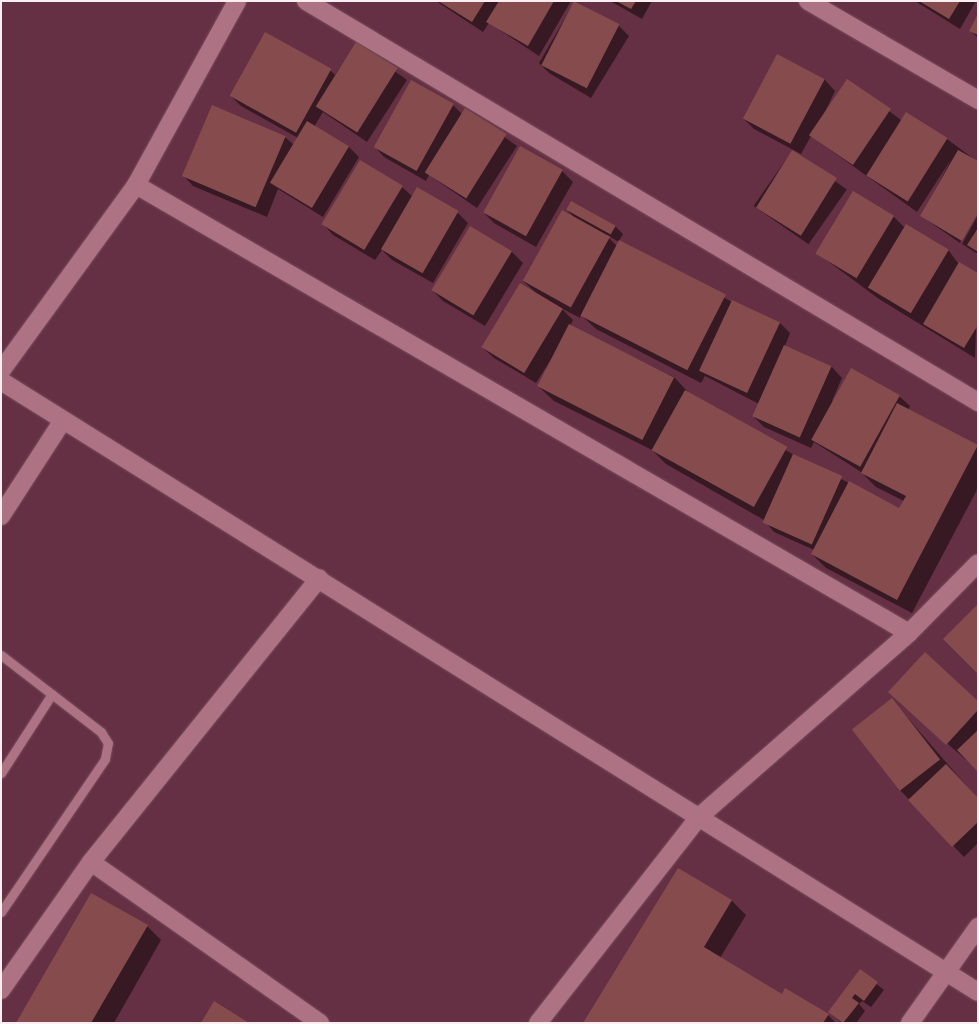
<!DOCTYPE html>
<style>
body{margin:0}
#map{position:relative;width:979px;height:1024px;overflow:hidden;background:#653043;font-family:"Titillium Web",sans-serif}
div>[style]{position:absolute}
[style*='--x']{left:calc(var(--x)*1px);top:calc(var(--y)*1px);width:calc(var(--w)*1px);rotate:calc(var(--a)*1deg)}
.shadow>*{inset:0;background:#0007;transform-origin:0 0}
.building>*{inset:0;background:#864c4d;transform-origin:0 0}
.roads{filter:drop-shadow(0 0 1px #774e5d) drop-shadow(0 0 1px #774e5d)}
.lane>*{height:9px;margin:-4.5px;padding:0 4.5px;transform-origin:4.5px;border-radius:4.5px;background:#ae7285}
.street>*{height:18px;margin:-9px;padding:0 9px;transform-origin:9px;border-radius:9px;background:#ae7285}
span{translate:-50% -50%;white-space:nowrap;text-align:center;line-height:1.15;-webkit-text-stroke:3px #653043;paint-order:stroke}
.frame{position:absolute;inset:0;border:2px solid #fceef2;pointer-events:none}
</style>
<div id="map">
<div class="shadow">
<div style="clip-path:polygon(436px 1px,571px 1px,539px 56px,489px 23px,483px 32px)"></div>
<div style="clip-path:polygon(575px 1px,618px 25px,629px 36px,591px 98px,549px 73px,539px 63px)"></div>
<div style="clip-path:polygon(610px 1px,652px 1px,642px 19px)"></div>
<div style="clip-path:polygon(915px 1px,976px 1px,960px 29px)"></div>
<div style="clip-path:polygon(978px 16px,978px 38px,971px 31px)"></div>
<div style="clip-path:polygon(356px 43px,407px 80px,367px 142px,323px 112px,314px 127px,348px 146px,359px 157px,323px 217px,278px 189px,267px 217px,193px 186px,183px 175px,285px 137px,294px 145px,298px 138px,241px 106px,230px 95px,330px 70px,335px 75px)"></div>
<div style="clip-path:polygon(777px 55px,825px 80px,835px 91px,825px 112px,847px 80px,901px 120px,947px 139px,978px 162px,978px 211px,960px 243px,921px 216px,952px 158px,917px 212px,811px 136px,801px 154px,754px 129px,743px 118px)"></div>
<div style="clip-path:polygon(453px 105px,462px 114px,466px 109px,517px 146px,477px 208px,429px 175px,426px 181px,384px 157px,374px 146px)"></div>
<div style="left:792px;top:151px;width:67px;height:67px;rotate:35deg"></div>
<div style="clip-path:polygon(562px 171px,573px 182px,536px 247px,494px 223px,483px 212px)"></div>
<div style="clip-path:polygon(402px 187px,412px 196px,417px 189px,457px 212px,468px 223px,433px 283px,392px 260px,382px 250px,375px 260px,333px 235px,323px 224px)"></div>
<div style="clip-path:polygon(evenodd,572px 202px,616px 227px,623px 234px,619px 241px,732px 302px,780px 323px,790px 333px,785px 346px,832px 367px,842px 378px,832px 401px,899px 396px,910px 406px,908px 410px,978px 447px,978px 488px,912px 613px,826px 568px,812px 554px,814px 550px,774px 532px,764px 520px,666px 464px,652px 450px,554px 401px,539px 387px,561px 344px,536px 383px,494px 358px,483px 348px,535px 292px,523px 281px,575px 218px,567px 210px,572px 202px,607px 235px,619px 242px,617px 246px,607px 236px,607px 235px,572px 202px,561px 308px,580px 318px,581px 315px,596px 329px,701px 383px,705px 376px,759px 404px,753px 416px,764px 427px,811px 448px,814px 442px,861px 472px,876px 487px,904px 501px,900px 509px,794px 455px,688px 392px,674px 377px,570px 326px,573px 320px,561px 308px)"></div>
<div style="clip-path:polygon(978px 215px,978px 254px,962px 244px)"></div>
<div style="clip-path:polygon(893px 216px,905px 228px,907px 226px,949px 251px,958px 263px,978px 274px,975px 358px,879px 299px,817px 253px)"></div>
<div style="clip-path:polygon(470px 227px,512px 252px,523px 263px,485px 326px,443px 301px,432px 290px)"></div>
<div style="clip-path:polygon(892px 700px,978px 799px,978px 843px,964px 857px,900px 790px,853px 730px)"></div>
<div style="clip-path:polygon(978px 702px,978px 770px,900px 703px)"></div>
<div style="clip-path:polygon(678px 869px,732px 901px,746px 915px,720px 958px,782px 995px,828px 1015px,836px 1023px,584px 1023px)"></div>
<div style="clip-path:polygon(147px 926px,161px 940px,114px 1023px,17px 1023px)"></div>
<div style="clip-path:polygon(860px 971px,884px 990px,871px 1007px,862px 1001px,859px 1004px,865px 1011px,856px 1023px,842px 1023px,829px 1012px)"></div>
</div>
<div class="building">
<div style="clip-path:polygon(438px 1px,485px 1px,472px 22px)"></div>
<div style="clip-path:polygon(499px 1px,554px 1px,528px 46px,486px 22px)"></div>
<div style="left:574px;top:1px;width:51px;height:72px;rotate:27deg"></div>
<div style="clip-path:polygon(616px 1px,636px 1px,631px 9px)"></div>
<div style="clip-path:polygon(919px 1px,960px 1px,949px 19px)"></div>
<div style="clip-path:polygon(978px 14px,978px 35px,969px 31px)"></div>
<div style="left:265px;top:32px;width:76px;height:73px;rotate:29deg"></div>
<div style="left:356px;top:42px;width:49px;height:76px;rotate:32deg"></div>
<div style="left:777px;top:54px;width:54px;height:73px;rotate:28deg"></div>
<div style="left:847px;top:79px;width:53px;height:68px;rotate:34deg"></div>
<div style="left:411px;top:80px;width:49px;height:77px;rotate:29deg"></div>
<div style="left:212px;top:105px;width:80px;height:77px;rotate:23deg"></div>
<div style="left:465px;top:108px;width:49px;height:76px;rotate:32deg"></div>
<div style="left:906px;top:112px;width:49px;height:75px;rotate:32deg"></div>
<div style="left:307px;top:121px;width:49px;height:72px;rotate:31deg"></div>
<div style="left:520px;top:146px;width:49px;height:76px;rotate:29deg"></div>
<div style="left:792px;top:150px;width:53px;height:68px;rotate:32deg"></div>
<div style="clip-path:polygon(958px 150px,978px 161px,978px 213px,962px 241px,920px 216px)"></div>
<div style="left:360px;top:160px;width:50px;height:75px;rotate:31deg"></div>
<div style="left:417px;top:187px;width:48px;height:72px;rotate:30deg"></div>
<div style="left:853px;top:191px;width:48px;height:73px;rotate:31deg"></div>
<div style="left:571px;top:201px;width:51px;height:10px;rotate:29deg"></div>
<div style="left:562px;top:210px;width:55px;height:81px;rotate:29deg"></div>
<div style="left:906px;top:224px;width:50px;height:74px;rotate:31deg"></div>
<div style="left:470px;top:226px;width:49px;height:75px;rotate:31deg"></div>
<div style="clip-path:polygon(978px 228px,978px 252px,967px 245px)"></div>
<div style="left:619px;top:240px;width:120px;height:85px;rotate:27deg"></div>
<div style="clip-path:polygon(959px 262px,978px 273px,978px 325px,964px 348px,923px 324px)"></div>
<div style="left:520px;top:283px;width:50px;height:75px;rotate:31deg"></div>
<div style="left:732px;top:300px;width:53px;height:78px;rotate:25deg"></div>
<div style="left:569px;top:324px;width:118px;height:70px;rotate:27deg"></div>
<div style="left:784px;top:345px;width:52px;height:78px;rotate:24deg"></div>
<div style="left:851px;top:368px;width:56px;height:82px;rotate:29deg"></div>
<div style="left:685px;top:390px;width:117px;height:69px;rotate:29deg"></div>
<div style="clip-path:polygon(897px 403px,978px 445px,897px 600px,811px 554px,849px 481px,899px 508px,906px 496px,861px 473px)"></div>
<div style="left:793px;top:454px;width:54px;height:75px;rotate:24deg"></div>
<div style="clip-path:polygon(978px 604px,978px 674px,943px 639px)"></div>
<div style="clip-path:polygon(925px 652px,978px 701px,978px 710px,946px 745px,888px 692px)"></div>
<div style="left:892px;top:698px;width:78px;height:51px;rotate:52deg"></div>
<div style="clip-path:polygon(978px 730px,978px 772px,957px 750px)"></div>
<div style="clip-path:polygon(946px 764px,978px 798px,978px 822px,952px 847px,908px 800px)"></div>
<div style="clip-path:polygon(678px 868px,732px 900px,704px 947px,782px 994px,785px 988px,829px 1014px,823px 1023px,583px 1023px)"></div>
<div style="clip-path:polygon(91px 893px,148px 925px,91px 1023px,16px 1023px)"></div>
<div style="clip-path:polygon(860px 969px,878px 982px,864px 1001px,855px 994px,852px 998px,859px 1003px,843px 1023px,828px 1012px)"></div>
<div style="clip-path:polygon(214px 1001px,249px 1023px,201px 1023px)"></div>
</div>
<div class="roads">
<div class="lane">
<div style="--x:1;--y:655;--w:126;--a:37.6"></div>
<div style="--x:101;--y:732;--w:13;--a:58"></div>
<div style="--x:108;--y:743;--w:16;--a:101"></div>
<div style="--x:105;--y:759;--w:185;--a:124.2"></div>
<div style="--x:1;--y:773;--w:94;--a:-57.2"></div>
</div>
<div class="street">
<div style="--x:306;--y:1;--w:783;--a:30.83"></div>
<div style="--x:808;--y:1;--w:197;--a:30.2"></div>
<div style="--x:136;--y:185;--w:893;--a:30.09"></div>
<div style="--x:1;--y:371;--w:230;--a:-54"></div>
<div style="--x:136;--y:185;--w:210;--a:-61.2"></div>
<div style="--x:1;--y:381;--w:1152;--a:32.02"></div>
<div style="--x:1;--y:516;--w:114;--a:-57.1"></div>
<div style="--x:91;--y:862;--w:280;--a:35.1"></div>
<div style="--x:1;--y:990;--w:156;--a:-54.9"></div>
<div style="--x:91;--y:862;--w:364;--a:-51.2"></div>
<div style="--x:538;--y:1023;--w:263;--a:-52"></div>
<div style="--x:700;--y:816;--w:278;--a:-41.2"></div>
<div style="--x:909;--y:633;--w:98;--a:-45.4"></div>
<div style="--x:910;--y:1023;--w:118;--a:-54.7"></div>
</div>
</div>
<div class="frame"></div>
</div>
